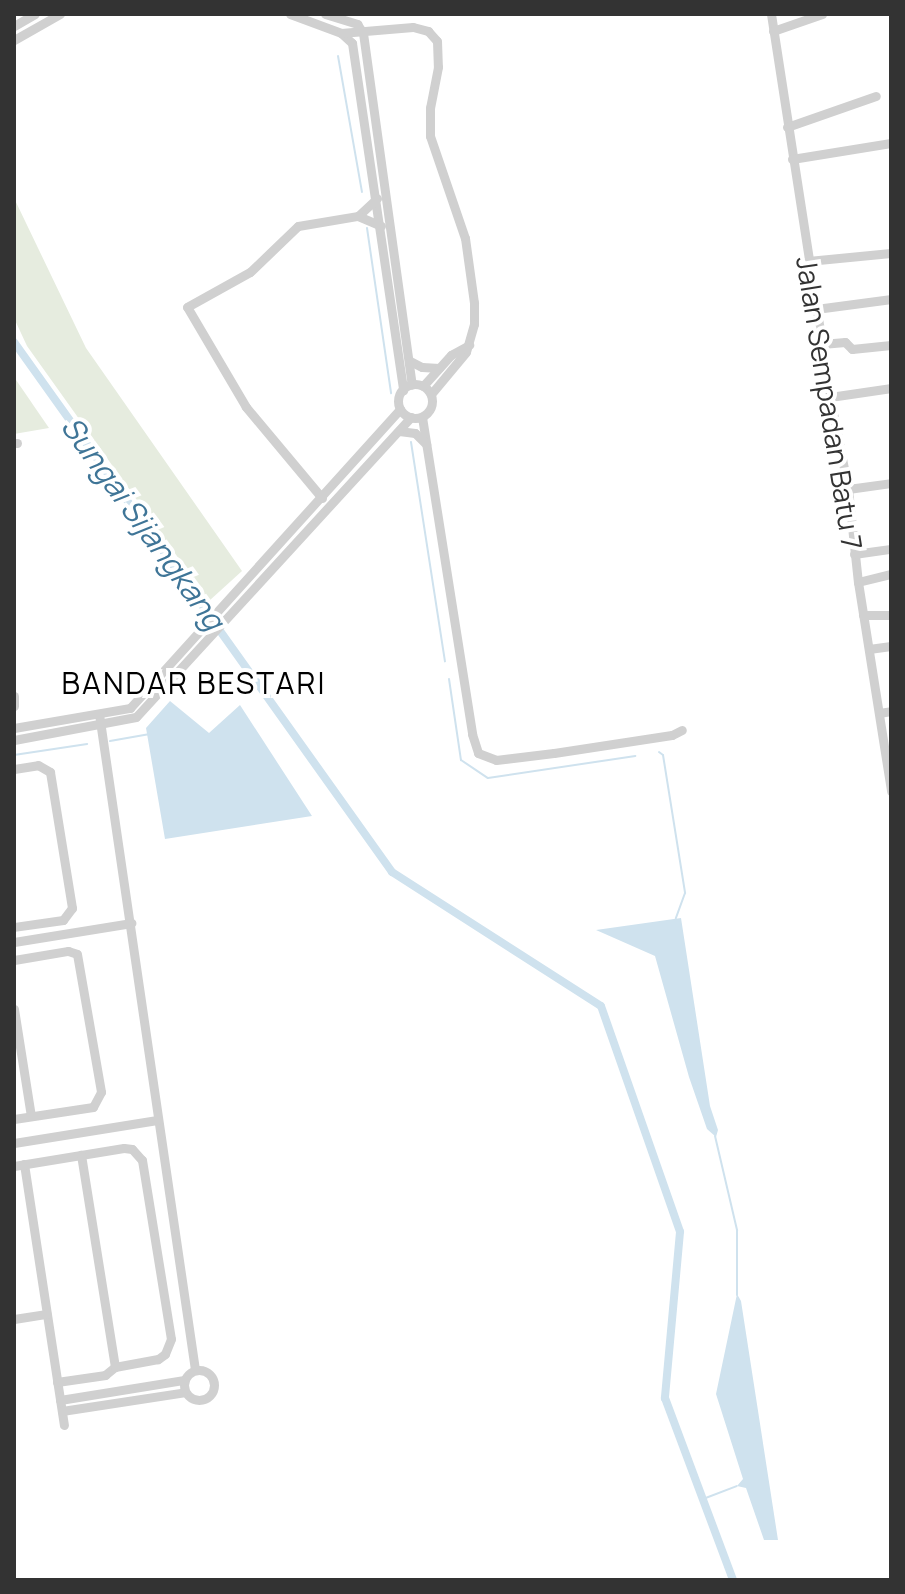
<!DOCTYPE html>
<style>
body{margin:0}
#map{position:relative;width:905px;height:1594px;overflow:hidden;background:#fff;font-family:Manrope,sans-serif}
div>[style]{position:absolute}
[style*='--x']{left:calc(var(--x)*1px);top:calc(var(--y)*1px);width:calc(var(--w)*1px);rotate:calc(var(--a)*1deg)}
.green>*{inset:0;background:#e6ecdf}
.water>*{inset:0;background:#cfe2ee}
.stream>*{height:2px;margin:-1px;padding:0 1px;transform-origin:1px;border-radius:1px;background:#cfe2ee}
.canal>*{height:8px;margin:-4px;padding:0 4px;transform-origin:4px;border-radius:4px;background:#cfe2ee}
.minor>*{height:9px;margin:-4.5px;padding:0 4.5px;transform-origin:4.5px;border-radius:4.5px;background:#d0d0d0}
.minor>.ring{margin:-4.5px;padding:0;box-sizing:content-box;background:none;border:9px solid #d0d0d0;border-radius:50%}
span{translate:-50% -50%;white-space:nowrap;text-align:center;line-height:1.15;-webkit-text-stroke:8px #fff;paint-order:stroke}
.street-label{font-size:28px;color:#333}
.water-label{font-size:30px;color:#3f7597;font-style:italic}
.neighbourhood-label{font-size:30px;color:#000;letter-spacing:2px}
.frame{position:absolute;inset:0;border:16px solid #333;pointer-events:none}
</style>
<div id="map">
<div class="green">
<div style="clip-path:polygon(14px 198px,86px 348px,242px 571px,209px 601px,27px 346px,14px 318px)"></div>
<div style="clip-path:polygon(14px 377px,49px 428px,14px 434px)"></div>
</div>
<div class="water">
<div style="clip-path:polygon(170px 701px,209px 733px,240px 705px,312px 816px,165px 839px,146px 728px)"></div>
<div style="clip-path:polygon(681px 918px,710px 1106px,718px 1130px,716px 1137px,707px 1129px,689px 1077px,655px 956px,596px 930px)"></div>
<div style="clip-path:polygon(737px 1294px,741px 1301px,778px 1540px,764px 1540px,746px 1488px,737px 1486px,743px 1479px,716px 1394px)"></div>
</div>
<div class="stream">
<div style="--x:338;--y:56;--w:138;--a:80"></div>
<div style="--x:367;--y:228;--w:167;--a:81.7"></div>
<div style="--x:411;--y:442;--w:222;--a:81.2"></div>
<div style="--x:449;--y:679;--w:82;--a:81.6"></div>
<div style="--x:461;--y:760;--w:32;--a:34"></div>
<div style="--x:488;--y:778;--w:149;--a:-8.5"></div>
<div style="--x:110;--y:741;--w:39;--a:-10"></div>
<div style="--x:659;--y:752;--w:5;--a:37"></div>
<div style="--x:663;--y:755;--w:140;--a:80.9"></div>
<div style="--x:685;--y:893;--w:27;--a:110"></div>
<div style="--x:14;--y:755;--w:74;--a:-8.6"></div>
<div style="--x:715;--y:1136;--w:97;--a:76.8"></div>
<div style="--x:737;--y:1230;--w:65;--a:90"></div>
<div style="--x:703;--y:1499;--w:36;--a:-21"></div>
</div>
<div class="canal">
<div style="--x:14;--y:342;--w:651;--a:54.5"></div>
<div style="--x:392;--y:872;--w:248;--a:32.7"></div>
<div style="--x:601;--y:1006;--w:239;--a:70.7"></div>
<div style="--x:680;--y:1232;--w:167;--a:95.2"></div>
<div style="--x:665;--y:1398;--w:194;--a:69.5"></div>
</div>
<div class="minor">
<div style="--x:290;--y:14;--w:54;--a:20.4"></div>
<div style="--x:341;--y:33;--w:15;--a:42"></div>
<div style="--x:352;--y:43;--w:351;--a:81.6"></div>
<div style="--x:325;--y:14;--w:34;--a:17"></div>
<div style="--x:357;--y:24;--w:11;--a:56"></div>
<div style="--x:363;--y:33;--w:355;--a:82.1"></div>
<div style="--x:771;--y:14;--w:388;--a:81.2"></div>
<div style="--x:830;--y:397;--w:94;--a:78.9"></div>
<div style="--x:848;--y:489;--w:94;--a:83.9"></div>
<div style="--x:858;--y:582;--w:212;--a:81"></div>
<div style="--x:14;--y:26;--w:24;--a:-30"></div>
<div style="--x:773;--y:31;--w:52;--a:-19.1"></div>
<div style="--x:341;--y:33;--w:72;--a:-4.8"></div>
<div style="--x:413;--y:27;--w:16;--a:15"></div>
<div style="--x:428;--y:31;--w:13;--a:48"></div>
<div style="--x:437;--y:41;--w:26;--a:88"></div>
<div style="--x:438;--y:67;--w:42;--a:101"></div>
<div style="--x:430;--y:108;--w:28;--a:90"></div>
<div style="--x:430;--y:136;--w:108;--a:71.1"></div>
<div style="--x:465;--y:238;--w:66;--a:82.1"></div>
<div style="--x:474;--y:303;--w:21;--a:90"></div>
<div style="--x:474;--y:324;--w:29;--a:106"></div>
<div style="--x:466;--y:352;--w:55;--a:129.8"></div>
<div style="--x:14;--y:40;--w:53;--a:-29.5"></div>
<div style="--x:787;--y:127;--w:94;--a:-19.2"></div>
<div style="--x:792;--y:159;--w:100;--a:-9.2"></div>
<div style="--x:358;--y:216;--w:26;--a:-43"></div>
<div style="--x:808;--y:261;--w:83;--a:-5.5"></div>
<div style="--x:816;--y:309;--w:76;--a:-7.6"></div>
<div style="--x:822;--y:344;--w:23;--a:-5"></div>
<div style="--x:845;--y:342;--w:10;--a:45"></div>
<div style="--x:852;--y:349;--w:39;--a:-6"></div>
<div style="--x:410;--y:361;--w:13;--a:27"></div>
<div style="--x:422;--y:367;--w:17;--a:3"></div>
<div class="ring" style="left:398px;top:384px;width:25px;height:25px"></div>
<div style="--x:423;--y:386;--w:42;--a:-47.9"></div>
<div style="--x:451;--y:355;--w:21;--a:-29"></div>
<div style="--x:830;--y:397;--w:62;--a:-8.4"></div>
<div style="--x:422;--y:417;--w:321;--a:81"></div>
<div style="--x:472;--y:734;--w:20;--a:72"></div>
<div style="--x:478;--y:753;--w:19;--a:21"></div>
<div style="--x:496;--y:760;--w:58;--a:-6.9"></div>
<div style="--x:554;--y:753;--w:119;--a:-8.7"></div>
<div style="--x:672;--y:735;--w:11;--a:-27"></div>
<div style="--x:399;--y:431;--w:16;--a:7"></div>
<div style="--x:415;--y:433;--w:16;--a:45"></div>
<div style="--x:14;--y:443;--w:3;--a:0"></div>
<div style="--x:848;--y:489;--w:43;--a:-7.9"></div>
<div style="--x:322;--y:498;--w:119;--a:-129.9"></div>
<div style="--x:246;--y:407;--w:116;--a:-120.5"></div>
<div style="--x:187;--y:307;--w:72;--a:-29.1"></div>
<div style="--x:250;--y:272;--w:66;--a:-43.8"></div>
<div style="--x:298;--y:226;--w:61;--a:-9.5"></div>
<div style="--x:358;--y:216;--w:25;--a:23"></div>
<div style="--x:854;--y:554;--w:37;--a:-8"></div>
<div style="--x:858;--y:582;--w:34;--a:-14"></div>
<div style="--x:863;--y:615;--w:28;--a:0"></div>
<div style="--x:869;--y:649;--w:22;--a:-8"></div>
<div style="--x:14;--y:696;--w:10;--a:90"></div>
<div style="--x:879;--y:713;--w:12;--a:-9"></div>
<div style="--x:99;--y:714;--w:663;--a:81.67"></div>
<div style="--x:14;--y:728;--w:118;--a:-9.8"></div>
<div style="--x:130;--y:708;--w:403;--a:-47.9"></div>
<div style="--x:14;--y:740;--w:124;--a:-10.7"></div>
<div style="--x:136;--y:717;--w:407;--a:-47.5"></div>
<div style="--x:14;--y:769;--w:24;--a:-9"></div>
<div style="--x:38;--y:765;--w:14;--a:30"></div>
<div style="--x:50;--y:772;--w:138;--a:80.8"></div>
<div style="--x:72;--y:908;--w:15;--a:127"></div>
<div style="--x:63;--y:920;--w:49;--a:171.9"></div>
<div style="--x:14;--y:942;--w:119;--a:-9.2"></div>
<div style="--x:14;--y:960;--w:55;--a:-9.5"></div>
<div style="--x:68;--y:951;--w:9;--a:18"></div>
<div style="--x:77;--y:954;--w:140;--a:80.1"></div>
<div style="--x:101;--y:1092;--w:17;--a:118"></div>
<div style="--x:93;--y:1107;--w:80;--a:171.4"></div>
<div style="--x:14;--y:1009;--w:108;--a:81"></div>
<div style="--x:14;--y:1143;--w:145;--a:-9.1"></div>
<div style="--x:24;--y:1164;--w:264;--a:81.3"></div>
<div style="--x:14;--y:1166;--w:111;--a:-9.3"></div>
<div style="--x:124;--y:1148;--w:8;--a:7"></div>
<div style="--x:132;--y:1149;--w:15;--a:48"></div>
<div style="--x:142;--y:1160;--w:181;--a:80.8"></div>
<div style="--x:171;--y:1339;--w:16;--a:112"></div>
<div style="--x:165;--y:1354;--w:9;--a:144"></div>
<div style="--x:158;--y:1359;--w:44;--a:169.5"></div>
<div style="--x:14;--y:1319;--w:33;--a:-9"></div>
<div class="ring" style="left:184px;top:1370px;width:21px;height:21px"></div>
<div style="--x:57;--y:1382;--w:49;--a:-8.3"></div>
<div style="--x:105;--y:1375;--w:13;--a:-39"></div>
<div style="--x:115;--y:1367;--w:215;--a:-99.1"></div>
<div style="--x:60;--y:1400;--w:126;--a:-9.2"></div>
<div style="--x:62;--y:1411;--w:125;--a:-8.7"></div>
</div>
<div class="street-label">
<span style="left:830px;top:403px;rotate:81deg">Jalan Sempadan Batu 7</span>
</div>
<div class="water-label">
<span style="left:143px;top:523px;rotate:54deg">Sungai Sijangkang</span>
</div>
<div class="neighbourhood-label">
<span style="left:194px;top:683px">BANDAR BESTARI</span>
</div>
<div class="frame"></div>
</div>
